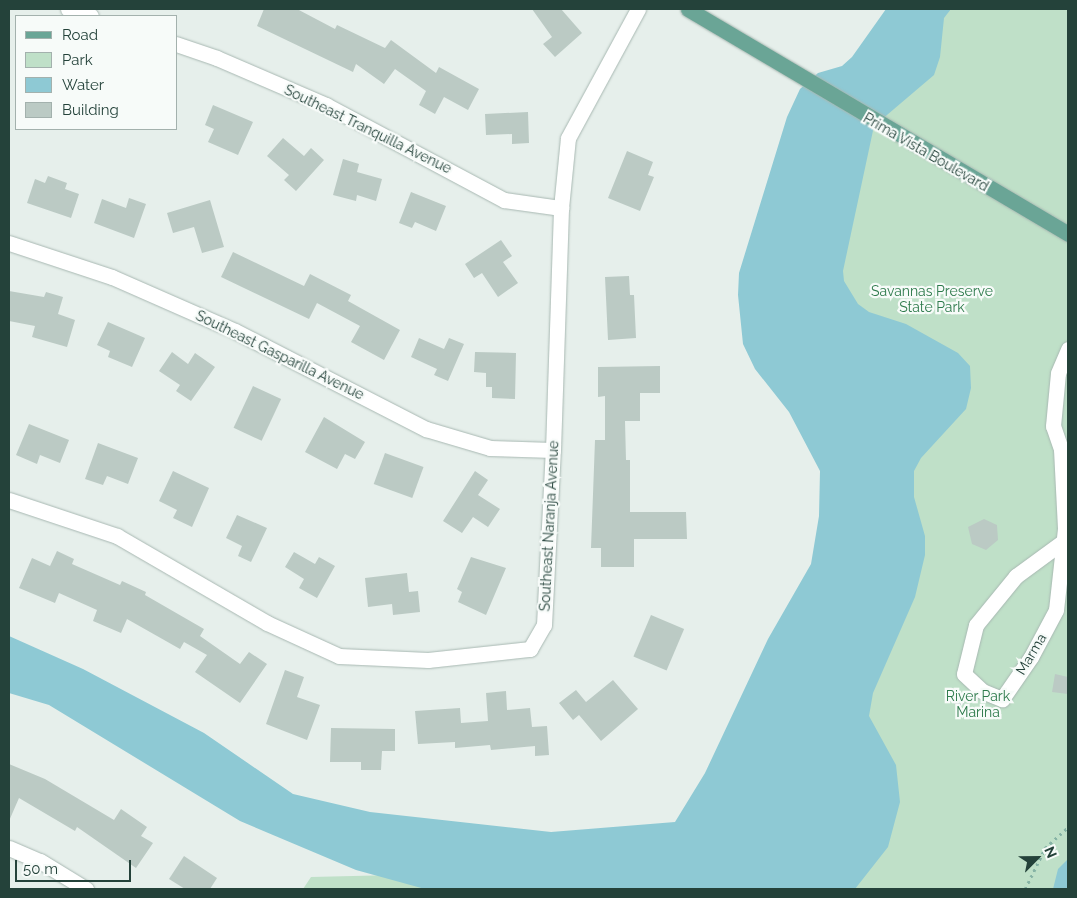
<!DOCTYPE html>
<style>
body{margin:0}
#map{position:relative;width:1077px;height:898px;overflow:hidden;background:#e6efeb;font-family:Raleway,sans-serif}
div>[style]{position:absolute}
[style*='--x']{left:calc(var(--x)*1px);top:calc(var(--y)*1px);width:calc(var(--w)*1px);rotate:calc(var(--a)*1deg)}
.green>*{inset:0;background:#bfe0c8}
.water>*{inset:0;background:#8ec9d4}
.building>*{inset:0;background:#bbcac4;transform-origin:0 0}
.path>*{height:2.5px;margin-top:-1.25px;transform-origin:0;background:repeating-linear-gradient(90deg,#86b3a5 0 2.5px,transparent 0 6.5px)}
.roads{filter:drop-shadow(0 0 1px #a8b8b2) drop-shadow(0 0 1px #a8b8b2)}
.minor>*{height:15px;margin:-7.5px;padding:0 7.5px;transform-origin:7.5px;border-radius:7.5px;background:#fff}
.major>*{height:15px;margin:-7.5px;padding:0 7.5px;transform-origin:7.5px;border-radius:7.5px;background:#6aa596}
span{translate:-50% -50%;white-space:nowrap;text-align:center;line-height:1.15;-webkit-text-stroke:4.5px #f7fbf9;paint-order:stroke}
.street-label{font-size:14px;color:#24423a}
.park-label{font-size:14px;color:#2d7a4b}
.frame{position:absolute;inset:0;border:10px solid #24423a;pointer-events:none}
.legend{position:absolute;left:15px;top:15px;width:162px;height:115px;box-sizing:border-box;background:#f7fbf9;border:1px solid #a3b1ad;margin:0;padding:6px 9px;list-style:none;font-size:15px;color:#24423a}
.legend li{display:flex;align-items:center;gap:10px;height:25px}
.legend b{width:25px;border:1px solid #a3b1ad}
.north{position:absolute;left:1012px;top:833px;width:50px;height:50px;-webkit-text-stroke:4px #f7fbf9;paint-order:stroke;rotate:67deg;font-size:14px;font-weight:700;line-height:20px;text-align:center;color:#24423a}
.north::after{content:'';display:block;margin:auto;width:18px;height:22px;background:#24423a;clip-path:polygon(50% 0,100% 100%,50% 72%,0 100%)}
.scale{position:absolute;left:15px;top:860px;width:116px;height:22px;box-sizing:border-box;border:2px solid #24423a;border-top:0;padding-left:6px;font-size:15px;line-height:18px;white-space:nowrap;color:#24423a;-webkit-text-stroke:4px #f7fbf9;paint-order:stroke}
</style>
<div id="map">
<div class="green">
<div style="clip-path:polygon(928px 9px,1068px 9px,1068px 889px,303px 889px,311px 877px,730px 867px,868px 574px,814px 151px)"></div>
</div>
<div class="water">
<div style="clip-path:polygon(886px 9px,951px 9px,944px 18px,940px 57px,934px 75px,874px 126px,843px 271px,844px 281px,858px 304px,869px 312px,906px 324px,958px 353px,970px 366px,971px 388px,966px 409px,921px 458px,914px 471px,914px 497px,925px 536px,925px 555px,915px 597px,873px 693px,869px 716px,896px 765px,900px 802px,888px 847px,855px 889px,425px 889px,356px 870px,240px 821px,49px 705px,9px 693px,9px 636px,83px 669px,204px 733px,293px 794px,370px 812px,551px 832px,675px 822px,705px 773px,768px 639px,811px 564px,819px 516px,820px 471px,789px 412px,755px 369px,743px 344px,738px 295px,739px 273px,787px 117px,800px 89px,818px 73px,842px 66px,852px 57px)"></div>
<div style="clip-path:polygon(1068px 859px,1068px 889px,1053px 889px,1058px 869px)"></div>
</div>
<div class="building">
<div style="clip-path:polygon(264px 9px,297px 9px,335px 29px,337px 25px,385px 48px,391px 40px,436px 73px,439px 67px,479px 89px,468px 110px,444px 97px,435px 114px,419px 105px,426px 91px,395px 69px,384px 84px,356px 64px,353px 72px,257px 26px)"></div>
<div style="clip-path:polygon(532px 9px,561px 9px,582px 33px,555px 57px,543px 44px,552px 37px)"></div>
<div style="clip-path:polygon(213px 105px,253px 122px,238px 155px,208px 142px,214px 129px,205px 125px)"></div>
<div style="clip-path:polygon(528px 112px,529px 143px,512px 144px,512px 134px,486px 135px,485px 114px)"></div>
<div style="clip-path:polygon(283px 138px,304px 156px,311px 148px,324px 160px,296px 191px,284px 180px,289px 175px,267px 156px)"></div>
<div style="clip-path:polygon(627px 151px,653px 162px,648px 175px,654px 177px,640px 211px,608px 198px)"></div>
<div style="clip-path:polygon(343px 159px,359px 164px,357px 172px,382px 179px,376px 201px,357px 195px,356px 201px,333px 195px)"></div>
<div style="clip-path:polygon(48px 176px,67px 183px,65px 189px,79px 194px,71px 218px,27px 203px,35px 179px,45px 183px)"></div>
<div style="clip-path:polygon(411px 192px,446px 206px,436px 231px,415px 222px,412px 228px,399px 223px)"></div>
<div style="clip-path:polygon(129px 198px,146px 204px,134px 238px,94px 223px,102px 199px,126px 208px)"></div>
<div style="clip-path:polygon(210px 200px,224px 247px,202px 253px,194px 227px,173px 233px,167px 213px)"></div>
<div style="clip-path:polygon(501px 240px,512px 256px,503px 262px,518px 283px,498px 297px,482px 273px,474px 278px,465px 264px)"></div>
<div style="clip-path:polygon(233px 252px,304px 286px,310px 274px,351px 295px,348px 301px,400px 330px,384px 360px,351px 342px,360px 326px,317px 303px,309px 319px,221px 277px)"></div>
<div style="clip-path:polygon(629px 276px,630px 295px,634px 295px,636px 338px,608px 340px,605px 277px)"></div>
<div style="clip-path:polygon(9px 291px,44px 297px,46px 292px,63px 297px,58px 314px,75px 320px,67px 347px,32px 337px,35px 326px,9px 321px)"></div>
<div style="clip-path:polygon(108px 322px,145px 338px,132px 367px,108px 357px,110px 351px,97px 345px)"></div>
<div style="clip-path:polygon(419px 338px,444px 349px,449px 338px,464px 344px,448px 381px,434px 375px,437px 369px,411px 357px)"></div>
<div style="clip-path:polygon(172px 352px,188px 364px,195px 353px,215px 367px,191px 401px,176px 391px,180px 385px,159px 371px)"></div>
<div style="clip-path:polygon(475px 352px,516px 353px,515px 399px,492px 398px,492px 387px,486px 387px,486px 373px,474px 372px)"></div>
<div style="clip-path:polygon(660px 366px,660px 393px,640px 393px,640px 421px,625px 421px,626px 460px,630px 460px,630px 512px,686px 512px,687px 539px,634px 539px,634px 567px,601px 567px,601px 548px,591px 548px,595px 440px,605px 440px,605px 396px,598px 397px,598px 367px)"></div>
<div style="left:253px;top:386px;width:31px;height:46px;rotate:25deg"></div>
<div style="clip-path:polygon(324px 417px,365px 442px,355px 459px,345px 454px,337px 469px,305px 452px)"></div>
<div style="clip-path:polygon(29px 424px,69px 440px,60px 463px,40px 455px,37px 464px,16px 455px)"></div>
<div style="clip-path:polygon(98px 443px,138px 458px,128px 484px,107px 476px,103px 485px,85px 479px)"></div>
<div style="left:385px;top:453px;width:41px;height:33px;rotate:20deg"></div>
<div style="clip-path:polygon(173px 471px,209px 488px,192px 527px,173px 518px,177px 510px,159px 501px)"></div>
<div style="clip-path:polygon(475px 471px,488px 480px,478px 495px,500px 509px,488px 527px,473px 517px,462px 533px,443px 521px)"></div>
<div style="clip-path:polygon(237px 515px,267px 528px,251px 562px,238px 556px,242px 546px,226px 538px)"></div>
<div style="clip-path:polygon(984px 519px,997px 525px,998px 540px,986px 550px,972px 544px,968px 527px)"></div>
<div style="clip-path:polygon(57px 551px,74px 559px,72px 564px,120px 585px,122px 581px,146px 592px,145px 595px,204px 629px,200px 636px,240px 664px,249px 652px,267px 664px,240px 703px,195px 672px,207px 655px,184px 642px,180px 649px,127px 619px,121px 633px,93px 621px,97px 610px,59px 593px,55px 603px,19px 588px,32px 558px,50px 566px)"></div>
<div style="clip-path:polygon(294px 552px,315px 564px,319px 557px,335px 566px,317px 598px,299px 588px,304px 579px,285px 567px)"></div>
<div style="clip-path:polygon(471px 557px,506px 568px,486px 615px,458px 602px,462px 592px,457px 589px)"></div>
<div style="clip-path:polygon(407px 573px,409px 592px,418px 591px,420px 612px,393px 615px,392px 604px,368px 607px,365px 578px)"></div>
<div style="left:651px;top:615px;width:36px;height:45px;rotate:23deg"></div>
<div style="clip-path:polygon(285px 670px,304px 677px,297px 697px,320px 705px,307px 740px,266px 724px)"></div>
<div style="clip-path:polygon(1055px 674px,1068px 677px,1068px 694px,1052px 692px)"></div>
<div style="clip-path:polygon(613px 680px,638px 709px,601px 741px,579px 715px,573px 720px,559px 703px,576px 690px,586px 702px)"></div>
<div style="clip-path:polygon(953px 688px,965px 698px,964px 704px,958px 707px,953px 703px)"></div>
<div style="clip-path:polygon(506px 691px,507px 710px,530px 708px,532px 727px,547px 726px,549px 755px,535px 756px,535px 746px,491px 750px,490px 745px,455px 748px,455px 742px,418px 744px,415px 711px,460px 708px,461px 723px,488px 721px,486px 693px)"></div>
<div style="clip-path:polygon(331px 728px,395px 729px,395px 751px,382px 751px,381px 770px,361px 770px,361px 762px,330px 762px)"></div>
<div style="clip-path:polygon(9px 764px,45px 779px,114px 820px,121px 809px,147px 827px,141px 836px,153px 843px,136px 868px,77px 827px,75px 831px,19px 798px,9px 821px)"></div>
<div style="clip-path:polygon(184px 856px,217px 878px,210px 889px,185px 889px,169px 879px)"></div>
</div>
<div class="path">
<div style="--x:1025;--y:889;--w:46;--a:-64"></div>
<div style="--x:1045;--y:848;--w:31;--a:-42"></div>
</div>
<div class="roads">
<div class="minor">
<div style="--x:68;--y:9;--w:24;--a:17"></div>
<div style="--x:176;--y:44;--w:43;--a:18.9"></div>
<div style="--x:217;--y:58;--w:119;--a:23.3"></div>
<div style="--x:326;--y:105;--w:202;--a:28.1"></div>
<div style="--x:504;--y:200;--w:58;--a:8"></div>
<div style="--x:9;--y:243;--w:108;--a:18.3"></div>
<div style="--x:112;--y:277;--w:134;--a:23.7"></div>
<div style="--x:235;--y:331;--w:215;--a:27.2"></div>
<div style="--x:426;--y:429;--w:67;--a:16.5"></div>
<div style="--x:490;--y:448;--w:63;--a:1.8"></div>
<div style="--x:9;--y:500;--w:114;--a:18.4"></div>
<div style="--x:117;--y:536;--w:173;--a:30.1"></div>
<div style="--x:267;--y:623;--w:79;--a:24.6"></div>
<div style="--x:339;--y:656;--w:89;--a:2.6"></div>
<div style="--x:428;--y:660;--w:103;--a:-6.2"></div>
<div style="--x:530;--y:649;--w:28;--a:-60"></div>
<div style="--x:544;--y:625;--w:175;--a:-87.1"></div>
<div style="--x:553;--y:450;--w:242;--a:-88.1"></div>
<div style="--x:561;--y:208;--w:70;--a:-84.3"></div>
<div style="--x:568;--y:138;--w:147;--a:-61.5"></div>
<div style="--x:1061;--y:543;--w:56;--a:143.7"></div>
<div style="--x:1016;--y:576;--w:63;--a:129.2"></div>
<div style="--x:976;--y:625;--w:50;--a:103.8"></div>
<div style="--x:964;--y:674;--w:25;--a:43"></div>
<div style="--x:982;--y:691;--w:22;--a:22"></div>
<div style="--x:1002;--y:699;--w:51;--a:-55.4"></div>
<div style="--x:1031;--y:657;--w:53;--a:-62"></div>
<div style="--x:1056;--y:610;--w:82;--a:-83.7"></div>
<div style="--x:1065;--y:528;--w:79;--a:-92.9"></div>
<div style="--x:1061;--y:449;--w:24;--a:-109"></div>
<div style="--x:1053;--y:426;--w:53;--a:-84.6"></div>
<div style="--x:1058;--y:373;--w:26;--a:-67"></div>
<div style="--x:9;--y:848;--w:34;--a:23"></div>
<div style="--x:40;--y:861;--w:54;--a:31.3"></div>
</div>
<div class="major">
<div style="--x:688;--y:9;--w:442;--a:30.6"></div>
</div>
</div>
<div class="street-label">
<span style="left:368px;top:129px;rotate:26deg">Southeast Tranquilla Avenue</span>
<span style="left:926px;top:152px;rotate:30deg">Prima Vista Boulevard</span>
<span style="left:280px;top:355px;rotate:26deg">Southeast Gasparilla Avenue</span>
<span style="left:549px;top:526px;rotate:-87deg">Southeast Naranja Avenue</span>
<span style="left:1031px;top:654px;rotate:-59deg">Marma</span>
</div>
<div class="park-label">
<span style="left:932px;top:299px">Savannas Preserve<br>State Park</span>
<span style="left:978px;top:704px">River Park<br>Marina</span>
</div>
<div class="frame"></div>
<ul class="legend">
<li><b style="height:6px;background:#6aa596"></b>Road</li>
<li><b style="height:14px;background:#bfe0c8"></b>Park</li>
<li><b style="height:14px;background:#8ec9d4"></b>Water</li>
<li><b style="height:14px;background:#bbcac4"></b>Building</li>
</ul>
<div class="north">N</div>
<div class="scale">50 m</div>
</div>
